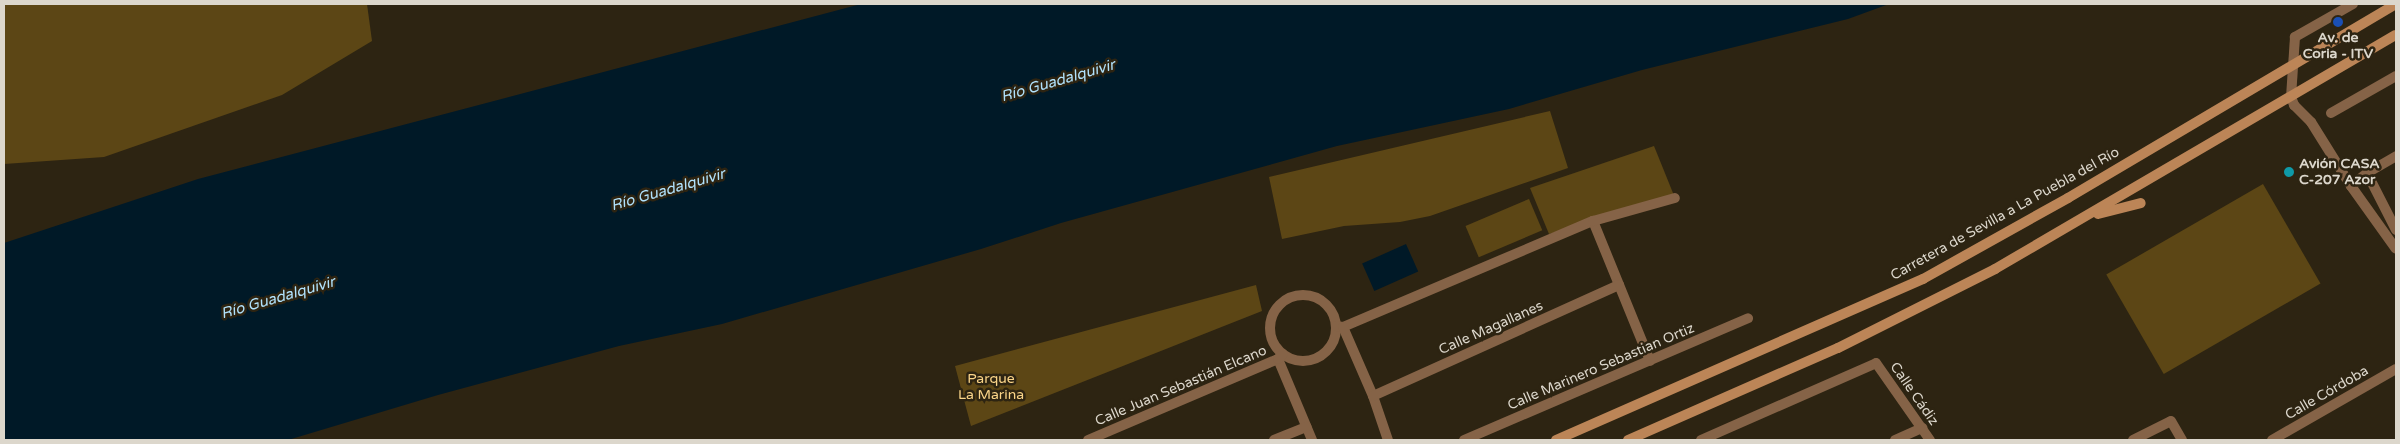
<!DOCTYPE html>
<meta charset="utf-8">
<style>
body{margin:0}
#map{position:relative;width:2400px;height:444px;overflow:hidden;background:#2d2412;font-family:"Varela Round",sans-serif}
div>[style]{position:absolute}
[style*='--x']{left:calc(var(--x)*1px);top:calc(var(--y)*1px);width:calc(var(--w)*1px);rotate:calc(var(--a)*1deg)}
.green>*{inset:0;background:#5c4615;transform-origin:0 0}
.water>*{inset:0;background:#001927;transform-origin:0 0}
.street>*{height:10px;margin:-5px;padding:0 5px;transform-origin:5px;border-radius:5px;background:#856347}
.street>.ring{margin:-5px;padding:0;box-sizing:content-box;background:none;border:10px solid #856347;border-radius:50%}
.secondary>*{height:10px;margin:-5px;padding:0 5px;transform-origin:5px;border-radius:5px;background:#bc8557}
.dots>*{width:14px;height:14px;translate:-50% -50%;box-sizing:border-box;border:2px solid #2d2412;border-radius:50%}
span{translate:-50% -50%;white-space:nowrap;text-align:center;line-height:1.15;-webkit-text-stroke:5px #2d2412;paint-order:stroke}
.poi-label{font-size:14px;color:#dcd7cc;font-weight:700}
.left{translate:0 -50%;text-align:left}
.street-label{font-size:14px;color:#dcd7cc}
.park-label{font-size:14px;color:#fad488}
.water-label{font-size:15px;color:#b1e2fc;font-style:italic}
.frame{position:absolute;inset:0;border:5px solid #dcd7cc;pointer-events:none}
</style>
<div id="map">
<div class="green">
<div style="clip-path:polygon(4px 4px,367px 4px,372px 41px,282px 95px,104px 157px,4px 164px)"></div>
<div style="clip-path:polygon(1550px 111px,1568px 168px,1430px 216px,1400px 222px,1344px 226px,1282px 239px,1269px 177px)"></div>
<div style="clip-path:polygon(1654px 146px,1675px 198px,1549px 234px,1530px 188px)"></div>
<div style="left:2263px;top:184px;width:115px;height:181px;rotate:60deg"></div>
<div style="left:1529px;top:199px;width:34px;height:69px;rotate:67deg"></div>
<div style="clip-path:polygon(1256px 285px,1262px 311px,971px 426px,955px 366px)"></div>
</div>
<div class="water">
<div style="clip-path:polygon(861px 4px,1889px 4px,1848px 19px,1642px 70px,1509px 109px,1337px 146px,1061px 223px,981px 249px,722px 324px,619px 346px,438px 395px,288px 440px,4px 440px,4px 243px,198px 179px)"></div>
<div style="left:1406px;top:244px;width:30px;height:48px;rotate:66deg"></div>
</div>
<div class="street">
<div style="--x:2353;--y:4;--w:67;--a:150.4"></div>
<div style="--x:2295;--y:37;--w:60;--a:93.8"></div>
<div style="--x:2291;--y:97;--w:9;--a:69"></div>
<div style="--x:2294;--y:105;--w:24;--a:45"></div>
<div style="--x:2311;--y:122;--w:75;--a:58"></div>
<div style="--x:2351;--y:186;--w:77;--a:54.5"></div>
<div style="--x:2331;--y:113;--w:75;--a:-29.6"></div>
<div style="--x:2367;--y:173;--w:64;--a:63"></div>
<div style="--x:2351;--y:186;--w:21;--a:-39"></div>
<div style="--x:2367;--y:173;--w:34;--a:-30"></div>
<div style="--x:1593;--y:221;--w:151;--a:67.8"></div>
<div class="ring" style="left:1270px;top:295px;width:56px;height:56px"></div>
<div style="--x:1336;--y:326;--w:7;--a:8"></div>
<div style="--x:1343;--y:327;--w:272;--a:-23"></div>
<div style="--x:1593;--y:221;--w:85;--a:-15.7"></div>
<div style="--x:1343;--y:327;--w:75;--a:66.5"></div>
<div style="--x:1373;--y:396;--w:46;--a:71.2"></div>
<div style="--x:1278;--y:359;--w:88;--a:67.2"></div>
<div style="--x:1373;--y:396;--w:270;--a:-24.3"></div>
<div style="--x:1088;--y:440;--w:207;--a:-23.1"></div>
<div style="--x:1278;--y:359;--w:7;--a:-45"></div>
<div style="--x:1274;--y:440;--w:35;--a:-22"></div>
<div style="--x:1464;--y:440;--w:309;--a:-23.2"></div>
<div style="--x:1701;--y:440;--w:191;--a:-23.7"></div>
<div style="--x:1876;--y:363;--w:94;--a:55"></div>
<div style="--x:1895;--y:440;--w:30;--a:-24"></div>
<div style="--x:2133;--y:440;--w:42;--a:-26.6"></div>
<div style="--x:2171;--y:421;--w:22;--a:60"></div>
<div style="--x:2272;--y:440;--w:143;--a:-29.8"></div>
</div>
<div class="secondary">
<div style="--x:2098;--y:214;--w:44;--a:-14.3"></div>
<div style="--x:1556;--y:440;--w:401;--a:-23.7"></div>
<div style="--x:1923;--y:279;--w:166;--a:-29.2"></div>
<div style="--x:2068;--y:198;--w:381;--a:-30.6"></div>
<div style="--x:1628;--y:440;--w:229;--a:-23.7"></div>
<div style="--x:1838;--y:348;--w:176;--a:-26.7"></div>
<div style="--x:1995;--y:269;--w:464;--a:-30.3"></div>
</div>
<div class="dots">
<div style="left:2338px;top:22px;background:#1a4fb4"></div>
<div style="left:2289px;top:172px;background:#0f9aa8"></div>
</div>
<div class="poi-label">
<span style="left:2338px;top:46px">Av. de<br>Coria - ITV</span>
<span class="left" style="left:2299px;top:172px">Avión CASA<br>C-207 Azor</span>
</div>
<div class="street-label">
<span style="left:2005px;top:214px;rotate:-29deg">Carretera de Sevilla a La Puebla del Río</span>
<span style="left:1491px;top:328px;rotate:-24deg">Calle Magallanes</span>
<span style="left:1601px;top:367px;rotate:-23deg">Calle Marinero Sebastian Ortiz</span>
<span style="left:1181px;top:386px;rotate:-23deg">Calle Juan Sebastián Elcano</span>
<span style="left:2327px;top:393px;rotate:-30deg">Calle Córdoba</span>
<span style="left:1914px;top:394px;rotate:55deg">Calle Cádiz</span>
</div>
<div class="park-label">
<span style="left:991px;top:387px">Parque<br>La Marina</span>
</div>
<div class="water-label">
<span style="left:1058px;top:81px;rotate:-16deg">Río Guadalquivir</span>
<span style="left:668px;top:190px;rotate:-16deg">Río Guadalquivir</span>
<span style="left:278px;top:298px;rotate:-16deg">Río Guadalquivir</span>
</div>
<div class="frame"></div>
</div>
